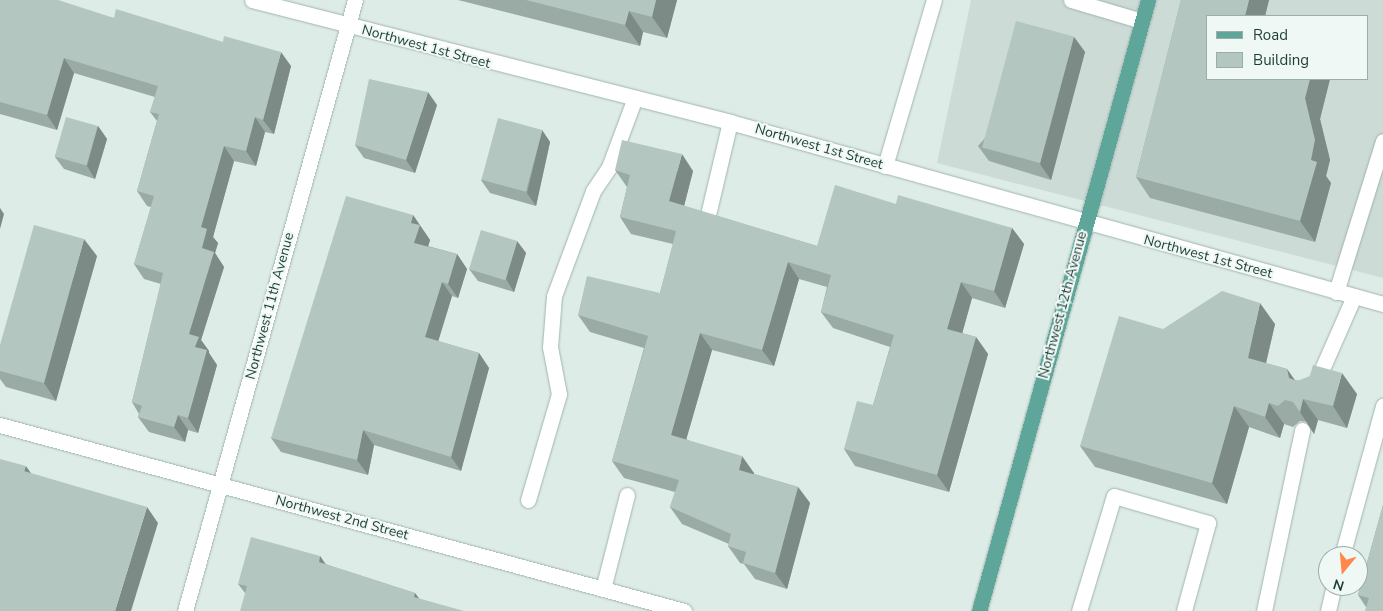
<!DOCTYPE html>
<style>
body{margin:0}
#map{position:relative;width:1383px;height:611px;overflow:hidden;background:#deece7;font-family:"Nunito Sans",sans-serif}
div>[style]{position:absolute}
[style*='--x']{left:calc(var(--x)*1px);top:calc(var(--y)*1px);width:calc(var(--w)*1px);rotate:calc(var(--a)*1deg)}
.built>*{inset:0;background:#ccdbd6}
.roads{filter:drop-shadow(0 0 1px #a1b4af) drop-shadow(0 0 1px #a1b4af)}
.minor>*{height:15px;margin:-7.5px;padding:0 7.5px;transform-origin:7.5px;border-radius:7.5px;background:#fff}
.major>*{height:15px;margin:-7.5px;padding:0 7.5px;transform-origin:7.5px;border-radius:7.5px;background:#5ea59a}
.wall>*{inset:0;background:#9aaaa5}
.shaded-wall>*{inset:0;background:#7d8b86}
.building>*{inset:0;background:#b3c6c0;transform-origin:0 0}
span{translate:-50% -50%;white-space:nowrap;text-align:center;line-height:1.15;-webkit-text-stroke:4px #eff8f4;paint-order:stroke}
.street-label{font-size:14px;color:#1e3d37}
.legend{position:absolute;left:1206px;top:15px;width:162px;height:65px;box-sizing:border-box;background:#eff8f4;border:1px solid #9bada8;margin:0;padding:6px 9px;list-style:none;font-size:15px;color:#1e3d37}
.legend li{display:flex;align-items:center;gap:10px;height:25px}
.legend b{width:25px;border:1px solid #9bada8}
.north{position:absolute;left:1318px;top:546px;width:50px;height:50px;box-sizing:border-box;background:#eff8f4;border:1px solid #9bada8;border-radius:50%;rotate:197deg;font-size:14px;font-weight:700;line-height:20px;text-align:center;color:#1e3d37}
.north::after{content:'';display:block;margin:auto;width:18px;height:22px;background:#ff8749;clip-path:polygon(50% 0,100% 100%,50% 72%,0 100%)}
</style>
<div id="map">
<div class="built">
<div style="clip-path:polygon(evenodd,971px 0,1383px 0,1383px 278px,937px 163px,971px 0,1207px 16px,1367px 16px,1367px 79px,1207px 79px,1207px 16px)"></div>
</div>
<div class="roads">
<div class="minor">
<div style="--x:252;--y:0;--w:493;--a:14.3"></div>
<div style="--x:730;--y:122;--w:678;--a:15.57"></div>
<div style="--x:1071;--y:0;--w:74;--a:16.5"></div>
<div style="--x:885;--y:166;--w:173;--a:-73.6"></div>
<div style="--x:707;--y:219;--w:100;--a:-76.7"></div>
<div style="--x:1336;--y:292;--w:158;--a:-72.7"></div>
<div style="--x:1315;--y:385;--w:97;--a:-66.3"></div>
<div style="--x:0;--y:425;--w:709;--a:15.21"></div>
<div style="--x:528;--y:500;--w:110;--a:-73.7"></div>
<div style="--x:559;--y:394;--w:48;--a:-100.8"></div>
<div style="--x:550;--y:347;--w:51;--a:-85.5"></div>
<div style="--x:554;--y:296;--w:112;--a:-69.6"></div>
<div style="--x:593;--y:191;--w:29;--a:-56"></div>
<div style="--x:609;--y:167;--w:72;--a:-69.5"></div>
<div style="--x:1342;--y:556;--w:156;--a:-74.7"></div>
<div style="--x:603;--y:589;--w:97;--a:-75.7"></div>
<div style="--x:185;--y:611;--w:634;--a:-74.45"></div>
<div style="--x:1079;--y:611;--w:120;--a:-73.1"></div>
<div style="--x:1114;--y:496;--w:98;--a:16"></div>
<div style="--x:1208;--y:523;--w:91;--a:105.3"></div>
<div style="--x:1264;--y:611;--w:185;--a:-78.1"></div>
<div style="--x:1328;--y:611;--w:26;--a:-77"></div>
</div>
<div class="major">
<div style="--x:979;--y:611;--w:634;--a:-74.54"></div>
</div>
</div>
<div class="wall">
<div style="clip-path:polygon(0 0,114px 18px,291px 66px,274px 134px,265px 132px,256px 166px,234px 161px,213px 237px,218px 243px,215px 253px,224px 267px,201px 340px,209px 351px,209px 353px,217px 365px,198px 433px,188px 430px,185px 442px,149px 432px,138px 417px,139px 414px,132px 402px,161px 284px,144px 279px,134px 264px,151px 207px,147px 206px,137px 191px,157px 121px,150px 112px,155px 97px,74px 73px,57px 130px,0 114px)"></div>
<div style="clip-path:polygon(458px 0,677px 0,667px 38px,643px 32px,640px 46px)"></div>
<div style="clip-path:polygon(1181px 0,1269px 0,1265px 16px,1207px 79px,1330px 79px,1320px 119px,1330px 160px,1326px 176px,1331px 183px,1315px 242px,1150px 198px,1136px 177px)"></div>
<div style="clip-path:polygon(1074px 37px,1085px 52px,1051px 180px,989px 161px,978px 146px)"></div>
<div style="clip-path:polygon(437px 105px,415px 173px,364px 158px,355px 145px)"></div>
<div style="clip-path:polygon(98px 126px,107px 139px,95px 179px,64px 169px,55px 157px)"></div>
<div style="clip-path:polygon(542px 130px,550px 142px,536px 206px,490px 193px,481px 180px)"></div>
<div style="clip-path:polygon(615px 170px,693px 171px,684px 206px,817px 246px,896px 204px,1012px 228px,1024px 244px,1005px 308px,972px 298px,962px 333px,976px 337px,988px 354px,949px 492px,855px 466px,844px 449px,873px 405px,890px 347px,833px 328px,821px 312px,827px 287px,799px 279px,774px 366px,712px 350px,686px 439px,754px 473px,754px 474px,798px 487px,810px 503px,787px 589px,755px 579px,744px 564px,740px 563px,728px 546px,729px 544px,682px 524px,670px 507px,675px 492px,624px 478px,612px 461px,644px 348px,590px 332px,578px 315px,660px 293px,673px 244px,631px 234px,620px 217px,627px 187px)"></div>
<div style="clip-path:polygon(413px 215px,430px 240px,428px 246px,457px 254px,467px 269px,458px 298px,452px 296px,438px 341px,479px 353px,489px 368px,461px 471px,374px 445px,368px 475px,281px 452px,271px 438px)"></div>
<div style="clip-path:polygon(517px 241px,526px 253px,514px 292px,478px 281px,469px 269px)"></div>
<div style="clip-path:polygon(97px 256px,56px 401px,6px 387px,0 379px,0 345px)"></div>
<div style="clip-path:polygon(1275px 324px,1266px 363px,1287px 369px,1295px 380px,1357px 394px,1347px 428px,1318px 420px,1314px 434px,1307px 422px,1300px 421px,1293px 427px,1284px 424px,1280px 438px,1249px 427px,1227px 504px,1095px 467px,1080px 446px,1163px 329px)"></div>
<div style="clip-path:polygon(1383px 505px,1383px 611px,1366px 607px,1358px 595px)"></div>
<div style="clip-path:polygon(320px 556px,325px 564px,415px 593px,419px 599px,245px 593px,238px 584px)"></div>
</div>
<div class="shaded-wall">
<div style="clip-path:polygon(656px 0,677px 0,667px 38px,652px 17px)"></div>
<div style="clip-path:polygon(1249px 0,1269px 0,1265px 16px,1245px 16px)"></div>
<div style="clip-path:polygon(629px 11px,643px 32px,640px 46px,625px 25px)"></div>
<div style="clip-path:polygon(1074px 37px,1085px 52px,1051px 180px,1040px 164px)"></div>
<div style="clip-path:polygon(281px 52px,291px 66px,274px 134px,263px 120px)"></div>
<div style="clip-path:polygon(64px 58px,74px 73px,57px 130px,47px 115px)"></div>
<div style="clip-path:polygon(1310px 79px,1330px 79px,1320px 119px,1330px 160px,1326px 176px,1331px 183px,1315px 242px,1300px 221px,1311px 160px,1305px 98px)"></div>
<div style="clip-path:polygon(428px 92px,437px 105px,415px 173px,406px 160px)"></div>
<div style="clip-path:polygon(255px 117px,265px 132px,256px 166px,246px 151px)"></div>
<div style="clip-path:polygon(98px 126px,107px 139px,95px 179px,87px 166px)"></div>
<div style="clip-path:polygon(542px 130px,550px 142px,536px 206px,527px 193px)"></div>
<div style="clip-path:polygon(224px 146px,234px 161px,213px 237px,218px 243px,215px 253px,224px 267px,201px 340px,209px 351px,209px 353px,217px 365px,198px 433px,188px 418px,195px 347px,189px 334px,202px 248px,201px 227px)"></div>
<div style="clip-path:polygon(682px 154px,693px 171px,681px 218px,669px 201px)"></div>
<div style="clip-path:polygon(0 208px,4px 214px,0 229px)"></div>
<div style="clip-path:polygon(413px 215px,430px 240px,425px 257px,414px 243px,411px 223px)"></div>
<div style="clip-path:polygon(1012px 228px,1024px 244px,1005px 308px,994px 291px)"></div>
<div style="clip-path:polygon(84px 239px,97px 256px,56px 401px,44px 383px)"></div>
<div style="clip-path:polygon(517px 241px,526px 253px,514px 292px,506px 279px)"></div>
<div style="clip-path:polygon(457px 254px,467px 269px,458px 298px,448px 284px)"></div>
<div style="clip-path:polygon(788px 262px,799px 279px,774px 366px,762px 350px)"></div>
<div style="clip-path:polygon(442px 282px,452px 296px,435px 352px,425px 337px)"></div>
<div style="clip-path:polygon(961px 282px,972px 298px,959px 345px,947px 329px)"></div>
<div style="clip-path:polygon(1260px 303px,1275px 324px,1262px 380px,1248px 358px)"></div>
<div style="clip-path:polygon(700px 333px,712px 350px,683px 451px,671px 435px)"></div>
<div style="clip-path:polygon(976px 337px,988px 354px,949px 492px,937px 475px)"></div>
<div style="clip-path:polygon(479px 353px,489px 368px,461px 471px,451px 457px)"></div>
<div style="clip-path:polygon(1287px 369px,1302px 391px,1289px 378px)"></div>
<div style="clip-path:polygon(1342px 373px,1357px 394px,1347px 428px,1333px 406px)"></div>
<div style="clip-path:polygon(1303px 399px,1318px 420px,1314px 434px,1300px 412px)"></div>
<div style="clip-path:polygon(1269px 403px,1284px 424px,1280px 438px,1265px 417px)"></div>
<div style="clip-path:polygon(1234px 406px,1249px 427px,1227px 504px,1212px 483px)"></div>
<div style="clip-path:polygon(178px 415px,188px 430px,185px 442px,174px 427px)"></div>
<div style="clip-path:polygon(363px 430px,374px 445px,368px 475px,357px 460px)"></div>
<div style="clip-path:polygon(742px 456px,754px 473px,750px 487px,739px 470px)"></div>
<div style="clip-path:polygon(26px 466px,37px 482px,24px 471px)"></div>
<div style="clip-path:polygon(798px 487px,810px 503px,787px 589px,775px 573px)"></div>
<div style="clip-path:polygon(147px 507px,158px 523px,131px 611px,115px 611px)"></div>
<div style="clip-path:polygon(320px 556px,329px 569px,319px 562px)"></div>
<div style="clip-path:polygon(415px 593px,424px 605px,414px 597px)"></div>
</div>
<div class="building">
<div style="clip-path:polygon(0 0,58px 0,114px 18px,116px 9px,223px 42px,224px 36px,281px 52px,263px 120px,255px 117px,246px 151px,224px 146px,201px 227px,207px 229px,202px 248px,214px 252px,189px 334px,199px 337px,195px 347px,207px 350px,188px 418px,178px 415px,174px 427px,138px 417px,142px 406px,132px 402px,163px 273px,134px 264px,154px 196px,137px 191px,159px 114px,150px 112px,158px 86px,64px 58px,47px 115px,0 102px)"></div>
<div style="clip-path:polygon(526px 0,656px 0,652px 17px,629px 11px,625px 25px)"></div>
<div style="clip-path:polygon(1181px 0,1249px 0,1245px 16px,1207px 16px,1207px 79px,1310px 79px,1305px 98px,1315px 140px,1311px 160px,1317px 162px,1300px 221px,1136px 177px)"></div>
<div style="left:1016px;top:21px;width:60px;height:131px;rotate:15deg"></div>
<div style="clip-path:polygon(369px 79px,428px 92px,406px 160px,355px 145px)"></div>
<div style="left:66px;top:117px;width:33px;height:41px;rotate:16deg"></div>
<div style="left:498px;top:118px;width:46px;height:64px;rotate:15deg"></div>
<div style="clip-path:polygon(622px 140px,682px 154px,669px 201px,817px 246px,835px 185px,896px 204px,898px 195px,1012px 228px,994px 291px,961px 282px,947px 329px,976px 337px,937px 475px,844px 449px,857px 401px,873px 405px,894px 335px,821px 312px,831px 275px,788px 262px,762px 350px,700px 333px,671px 435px,742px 456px,739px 470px,798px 487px,775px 573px,743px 563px,746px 552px,728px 546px,731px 534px,670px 507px,679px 480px,612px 461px,648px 336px,578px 315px,587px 276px,660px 293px,676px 231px,620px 217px,630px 175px,615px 170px)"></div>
<div style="clip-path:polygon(346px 196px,413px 215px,411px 223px,420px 225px,414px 243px,457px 254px,448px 284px,442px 282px,425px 337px,479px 353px,451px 457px,363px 430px,357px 460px,271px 438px)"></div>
<div style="clip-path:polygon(34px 225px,84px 239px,44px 383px,0 371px,0 345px)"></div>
<div style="left:481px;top:230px;width:38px;height:41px;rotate:17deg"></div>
<div style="clip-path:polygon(1222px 291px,1260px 303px,1248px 358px,1287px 369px,1289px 378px,1297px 381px,1310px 376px,1313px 365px,1342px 373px,1333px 406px,1303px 399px,1300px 412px,1293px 402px,1285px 400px,1278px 406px,1269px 403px,1265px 417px,1234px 406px,1212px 483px,1080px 446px,1119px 316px,1163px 329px)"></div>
<div style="clip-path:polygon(0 459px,26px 466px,24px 471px,147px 507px,115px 611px,0 611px)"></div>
<div style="clip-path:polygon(1383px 505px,1383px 611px,1365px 611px,1369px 598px,1358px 595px)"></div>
<div style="clip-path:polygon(251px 537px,320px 556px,319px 562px,415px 593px,414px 597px,464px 611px,240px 611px,247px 586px,238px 584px)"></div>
</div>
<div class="street-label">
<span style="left:426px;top:47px;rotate:15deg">Northwest 1st Street</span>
<span style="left:819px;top:147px;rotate:16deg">Northwest 1st Street</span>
<span style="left:1208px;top:257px;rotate:15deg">Northwest 1st Street</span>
<span style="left:1063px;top:305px;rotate:-75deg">Northwest 12th Avenue</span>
<span style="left:270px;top:306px;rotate:-75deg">Northwest 11th Avenue</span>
<span style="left:342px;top:518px;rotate:15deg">Northwest 2nd Street</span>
</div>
<ul class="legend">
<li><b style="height:6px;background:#5ea59a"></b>Road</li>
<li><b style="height:14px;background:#b3c6c0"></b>Building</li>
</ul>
<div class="north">N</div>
</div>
